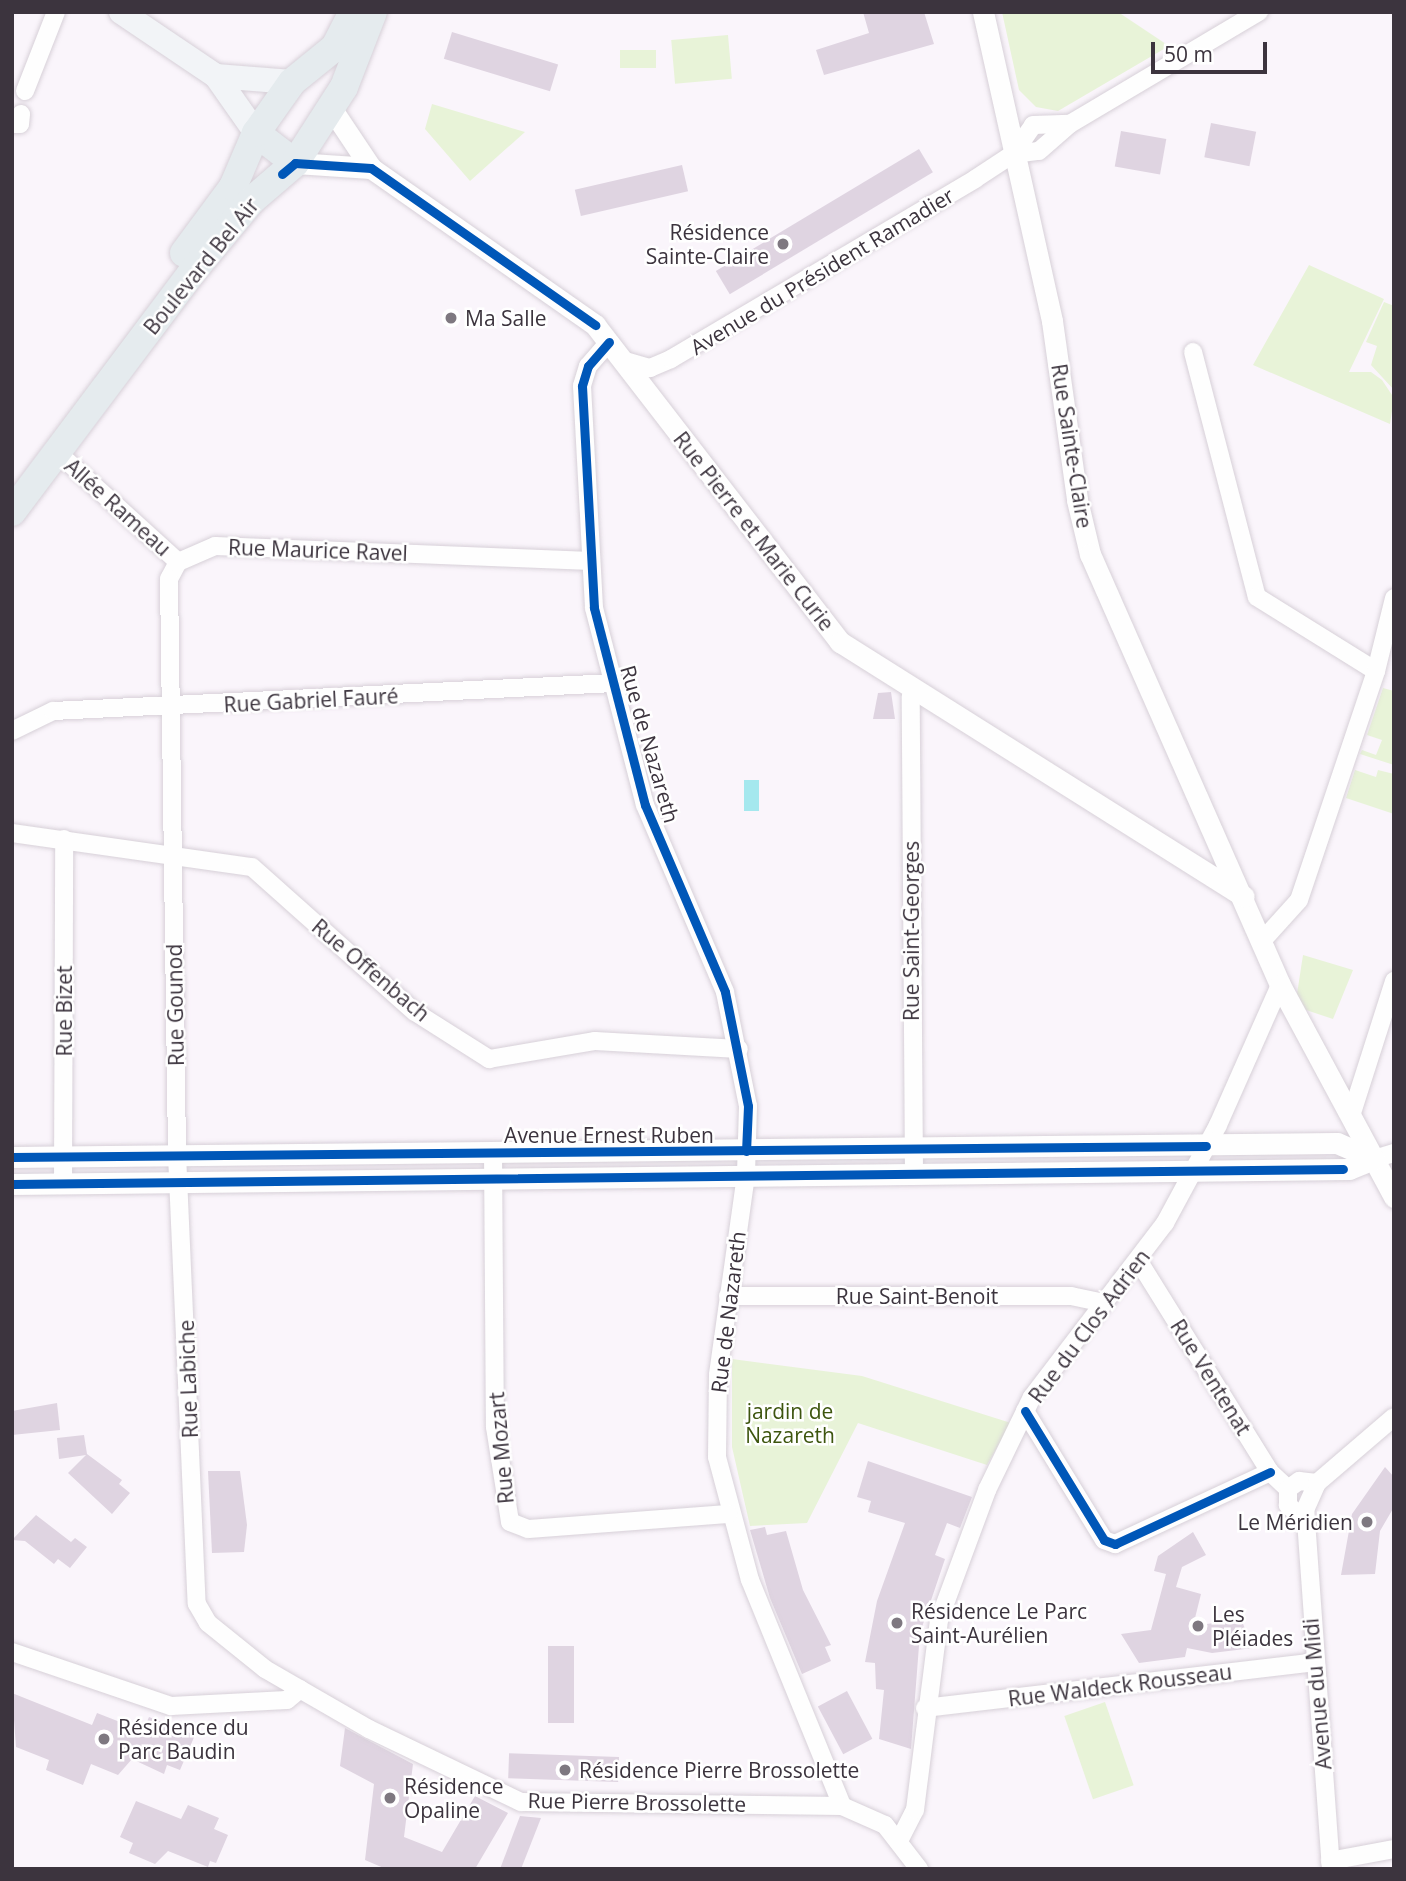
<!DOCTYPE html>
<meta charset="utf-8">
<style>
body{margin:0}
#map{position:relative;width:1406px;height:1881px;overflow:hidden;background:#faf5fb;font-family:"Open Sans",sans-serif}
div>[style]{position:absolute}
[style*='--x']{left:calc(var(--x)*1px);top:calc(var(--y)*1px);width:calc(var(--w)*1px);rotate:calc(var(--a)*1deg)}
.green>*{inset:0;background:#e8f3d8;transform-origin:0 0}
.water>*{inset:0;background:#a5e8ee;transform-origin:0 0}
.building>*{inset:0;background:#dfd4e1;transform-origin:0 0}
.roads{filter:drop-shadow(0 0 2px #d7d0d8) drop-shadow(0 0 2px #d7d0d8)}
.minor>*{height:18px;margin:-9px;padding:0 9px;transform-origin:9px;border-radius:9px;background:#fefefe}
.tertiary>*{height:21px;margin:-10.5px;padding:0 10.5px;transform-origin:10.5px;border-radius:10.5px;background:#fefefe}
.secondary>*{height:24px;margin:-12px;padding:0 12px;transform-origin:12px;border-radius:12px;background:#f2f4f7}
.primary>*{height:28px;margin:-14px;padding:0 14px;transform-origin:14px;border-radius:14px;background:#e5ebee}
.cycleway>*{height:9px;margin:-4.5px;padding:0 4.5px;transform-origin:4.5px;border-radius:4.5px;background:#0057b8}
.dots>*{width:19px;height:19px;translate:-50% -50%;box-sizing:border-box;border:4px solid #fff;border-radius:50%}
span{translate:-50% -50%;white-space:nowrap;text-align:center;line-height:1.15;-webkit-text-stroke:5px #fff;paint-order:stroke}
.poi-label{font-size:21px;color:#3c343e}
.right{translate:-100% -50%;text-align:right}
.left{translate:0 -50%;text-align:left}
.street-label{font-size:21px;color:#3c343e}
.park-label{font-size:21px;color:#3d550e}
.frame{position:absolute;inset:0;border:14px solid #3c343e;pointer-events:none}
.scale{position:absolute;left:1151px;top:42px;width:116px;height:32px;box-sizing:border-box;border:4px solid #3c343e;border-top:0;padding-left:9px;font-size:21px;line-height:24px;white-space:nowrap;color:#3c343e;-webkit-text-stroke:5px #fff;paint-order:stroke}
</style>
<div id="map">
<div class="green">
<div style="clip-path:polygon(1002px 12px,1118px 12px,1169px 46px,1058px 111px,1036px 107px,1019px 90px)"></div>
<div style="left:728px;top:35px;width:44px;height:57px;rotate:85deg"></div>
<div style="left:656px;top:50px;width:18px;height:36px;rotate:90deg"></div>
<div style="clip-path:polygon(432px 104px,525px 132px,470px 181px,425px 129px)"></div>
<div style="clip-path:polygon(1309px 265px,1384px 299px,1349px 372px,1371px 372px,1382px 380px,1394px 398px,1390px 424px,1253px 365px)"></div>
<div style="clip-path:polygon(1384px 302px,1394px 306px,1394px 390px,1371px 365px,1377px 346px,1366px 342px)"></div>
<div style="clip-path:polygon(1383px 688px,1394px 691px,1394px 765px,1360px 754px,1362px 750px,1376px 755px,1382px 740px,1367px 735px)"></div>
<div style="clip-path:polygon(1355px 770px,1376px 777px,1378px 770px,1394px 774px,1394px 814px,1346px 798px)"></div>
<div style="clip-path:polygon(1303px 955px,1353px 970px,1333px 1019px,1306px 1010px,1297px 994px)"></div>
<div style="clip-path:polygon(732px 1359px,862px 1376px,1011px 1423px,987px 1465px,858px 1423px,807px 1523px,750px 1526px,732px 1447px)"></div>
<div style="left:1105px;top:1702px;width:88px;height:43px;rotate:71deg"></div>
</div>
<div class="water">
<div style="left:744px;top:780px;width:15px;height:31px"></div>
</div>
<div class="building">
<div style="clip-path:polygon(863px 12px,924px 12px,934px 44px,824px 75px,816px 50px,869px 33px)"></div>
<div style="left:452px;top:32px;width:111px;height:28px;rotate:17deg"></div>
<div style="left:1211px;top:123px;width:46px;height:35px;rotate:11deg"></div>
<div style="left:1121px;top:131px;width:46px;height:36px;rotate:10deg"></div>
<div style="left:919px;top:149px;width:27px;height:237px;rotate:59deg"></div>
<div style="left:682px;top:165px;width:27px;height:110px;rotate:77deg"></div>
<div style="clip-path:polygon(891px 692px,895px 719px,873px 719px,878px 693px)"></div>
<div style="clip-path:polygon(57px 1403px,60px 1430px,12px 1435px,12px 1411px)"></div>
<div style="clip-path:polygon(84px 1435px,87px 1454px,122px 1480px,119px 1484px,130px 1493px,112px 1514px,68px 1473px,86px 1455px,59px 1459px,57px 1438px)"></div>
<div style="clip-path:polygon(868px 1461px,972px 1497px,960px 1528px,947px 1523px,935px 1555px,945px 1559px,920px 1633px,911px 1749px,879px 1739px,884px 1690px,876px 1689px,875px 1663px,865px 1662px,877px 1601px,905px 1523px,868px 1512px,871px 1501px,857px 1497px)"></div>
<div style="clip-path:polygon(1385px 1467px,1394px 1477px,1394px 1507px,1380px 1531px,1375px 1574px,1341px 1575px,1352px 1514px)"></div>
<div style="clip-path:polygon(208px 1471px,240px 1471px,247px 1525px,244px 1552px,212px 1553px)"></div>
<div style="clip-path:polygon(36px 1515px,71px 1542px,75px 1538px,87px 1547px,70px 1568px,58px 1559px,54px 1564px,25px 1541px,12px 1540px)"></div>
<div style="clip-path:polygon(765px 1527px,767px 1535px,786px 1531px,803px 1590px,831px 1645px,825px 1647px,831px 1661px,802px 1674px,770px 1598px,750px 1530px)"></div>
<div style="clip-path:polygon(1193px 1532px,1206px 1555px,1182px 1567px,1176px 1587px,1201px 1594px,1193px 1626px,1241px 1619px,1253px 1648px,1212px 1653px,1187px 1648px,1185px 1657px,1139px 1663px,1121px 1634px,1151px 1630px,1166px 1574px,1154px 1571px,1158px 1556px)"></div>
<div style="left:548px;top:1646px;width:26px;height:77px"></div>
<div style="left:847px;top:1691px;width:54px;height:33px;rotate:62deg"></div>
<div style="clip-path:polygon(12px 1693px,92px 1725px,97px 1713px,143px 1731px,149px 1717px,195px 1735px,180px 1770px,167px 1765px,164px 1774px,132px 1759px,118px 1775px,91px 1764px,83px 1785px,46px 1770px,49px 1760px,16px 1747px)"></div>
<div style="clip-path:polygon(345px 1728px,413px 1764px,404px 1837px,442px 1852px,475px 1796px,508px 1813px,475px 1869px,386px 1869px,365px 1860px,374px 1784px,340px 1766px)"></div>
<div style="left:619px;top:1757px;width:25px;height:110px;rotate:92deg"></div>
<div style="clip-path:polygon(136px 1801px,181px 1819px,188px 1805px,219px 1818px,214px 1829px,228px 1835px,216px 1863px,210px 1861px,208px 1867px,168px 1851px,155px 1864px,129px 1853px,133px 1843px,120px 1837px)"></div>
<div style="clip-path:polygon(520px 1816px,541px 1818px,521px 1869px,500px 1869px)"></div>
</div>
<div class="roads">
<div class="minor">
<div style="--x:25;--y:91;--w:85;--a:-68.6"></div>
<div style="--x:12;--y:124;--w:8;--a:0"></div>
<div style="--x:20;--y:124;--w:10;--a:-84"></div>
<div style="--x:1013;--y:154;--w:26;--a:-7"></div>
<div style="--x:1039;--y:151;--w:41;--a:-41.1"></div>
<div style="--x:1070;--y:124;--w:220;--a:-30.7"></div>
<div style="--x:609;--y:342;--w:32;--a:131"></div>
<div style="--x:588;--y:366;--w:21;--a:107"></div>
<div style="--x:582;--y:386;--w:222;--a:86.9"></div>
<div style="--x:594;--y:608;--w:203;--a:75.5"></div>
<div style="--x:645;--y:805;--w:203;--a:66.8"></div>
<div style="--x:725;--y:992;--w:116;--a:78.6"></div>
<div style="--x:748;--y:1106;--w:69;--a:91.7"></div>
<div style="--x:746;--y:1175;--w:202;--a:98"></div>
<div style="--x:718;--y:1375;--w:82;--a:90.7"></div>
<div style="--x:717;--y:1457;--w:127;--a:75"></div>
<div style="--x:750;--y:1580;--w:244;--a:67.8"></div>
<div style="--x:1193;--y:352;--w:253;--a:75.4"></div>
<div style="--x:1257;--y:597;--w:140;--a:31.9"></div>
<div style="--x:625;--y:361;--w:26;--a:16"></div>
<div style="--x:650;--y:368;--w:23;--a:-23"></div>
<div style="--x:671;--y:359;--w:353;--a:-30.6"></div>
<div style="--x:975;--y:179;--w:45;--a:-33.3"></div>
<div style="--x:1013;--y:154;--w:35;--a:-55"></div>
<div style="--x:1033;--y:125;--w:37;--a:-2"></div>
<div style="--x:58;--y:453;--w:162;--a:42.2"></div>
<div style="--x:591;--y:561;--w:376;--a:-177.7"></div>
<div style="--x:215;--y:546;--w:40;--a:156.6"></div>
<div style="--x:178;--y:562;--w:19;--a:118"></div>
<div style="--x:169;--y:579;--w:575;--a:89.2"></div>
<div style="--x:177;--y:1154;--w:450;--a:87.5"></div>
<div style="--x:197;--y:1604;--w:22;--a:60"></div>
<div style="--x:208;--y:1623;--w:73;--a:38.9"></div>
<div style="--x:265;--y:1669;--w:120;--a:30"></div>
<div style="--x:369;--y:1729;--w:169;--a:25.7"></div>
<div style="--x:521;--y:1802;--w:321;--a:0.7"></div>
<div style="--x:842;--y:1806;--w:47;--a:23.8"></div>
<div style="--x:885;--y:1825;--w:56;--a:52.3"></div>
<div style="--x:12;--y:731;--w:46;--a:-26"></div>
<div style="--x:53;--y:711;--w:561;--a:-2.86"></div>
<div style="--x:12;--y:833;--w:242;--a:8.1"></div>
<div style="--x:252;--y:867;--w:218;--a:41.7"></div>
<div style="--x:415;--y:1012;--w:88;--a:32.4"></div>
<div style="--x:489;--y:1059;--w:108;--a:-9.6"></div>
<div style="--x:595;--y:1041;--w:144;--a:3.2"></div>
<div style="--x:1262;--y:941;--w:55;--a:-47.9"></div>
<div style="--x:1299;--y:900;--w:242;--a:-71.4"></div>
<div style="--x:1376;--y:671;--w:75;--a:-76.1"></div>
<div style="--x:1351;--y:1116;--w:142;--a:-72.3"></div>
<div style="--x:493;--y:1153;--w:274;--a:89.6"></div>
<div style="--x:495;--y:1427;--w:96;--a:81"></div>
<div style="--x:510;--y:1522;--w:19;--a:21"></div>
<div style="--x:528;--y:1529;--w:201;--a:-4.3"></div>
<div style="--x:1374;--y:1159;--w:21;--a:-17"></div>
<div style="--x:914;--y:1173;--w:476;--a:-90.4"></div>
<div style="--x:911;--y:697;--w:9;--a:-54"></div>
<div style="--x:63;--y:1183;--w:344;--a:-89.8"></div>
<div style="--x:1138;--y:1260;--w:250;--a:58.1"></div>
<div style="--x:1270;--y:1472;--w:25;--a:43"></div>
<div style="--x:728;--y:1296;--w:343;--a:0"></div>
<div style="--x:1071;--y:1296;--w:34;--a:12"></div>
<div style="--x:1025;--y:1411;--w:151;--a:58.5"></div>
<div style="--x:1104;--y:1540;--w:12;--a:20"></div>
<div style="--x:1115;--y:1544;--w:171;--a:-24.9"></div>
<div style="--x:1305;--y:1520;--w:23;--a:-139"></div>
<div style="--x:1288;--y:1505;--w:16;--a:-90"></div>
<div style="--x:1288;--y:1489;--w:14;--a:-36"></div>
<div style="--x:1299;--y:1481;--w:18;--a:6"></div>
<div style="--x:12;--y:1652;--w:168;--a:18.8"></div>
<div style="--x:171;--y:1706;--w:116;--a:-3"></div>
<div style="--x:287;--y:1700;--w:17;--a:-40"></div>
<div style="--x:925;--y:1708;--w:393;--a:-6.7"></div>
<div style="--x:899;--y:1841;--w:35;--a:-63"></div>
<div style="--x:915;--y:1810;--w:192;--a:-82.8"></div>
<div style="--x:939;--y:1620;--w:139;--a:-69.7"></div>
<div style="--x:987;--y:1490;--w:103;--a:-64.2"></div>
<div style="--x:1032;--y:1397;--w:219;--a:-52.6"></div>
<div style="--x:1165;--y:1223;--w:111;--a:-61.6"></div>
<div style="--x:1218;--y:1125;--w:153;--a:-66.1"></div>
<div style="--x:1330;--y:1861;--w:65;--a:-10.6"></div>
<div style="--x:1331;--y:1869;--w:360;--a:-94.1"></div>
<div style="--x:1305;--y:1510;--w:30;--a:-66"></div>
<div style="--x:1317;--y:1483;--w:101;--a:-40.6"></div>
</div>
<div class="tertiary">
<div style="--x:983;--y:12;--w:317;--a:77.4"></div>
<div style="--x:1052;--y:321;--w:181;--a:82"></div>
<div style="--x:1077;--y:500;--w:56;--a:76.5"></div>
<div style="--x:1090;--y:554;--w:471;--a:66.2"></div>
<div style="--x:1280;--y:985;--w:241;--a:61.7"></div>
<div style="--x:331;--y:108;--w:72;--a:56.3"></div>
<div style="--x:371;--y:168;--w:274;--a:35"></div>
<div style="--x:595;--y:325;--w:401;--a:52.3"></div>
<div style="--x:840;--y:642;--w:477;--a:32.2"></div>
<div style="--x:295;--y:163;--w:76;--a:3.8"></div>
<div style="--x:12;--y:1157;--w:1325;--a:-0.61"></div>
<div style="--x:1337;--y:1143;--w:40;--a:23.4"></div>
<div style="--x:12;--y:1184;--w:1337;--a:-0.64"></div>
<div style="--x:1349;--y:1169;--w:27;--a:-22"></div>
</div>
<div class="secondary">
<div style="--x:121;--y:12;--w:115;--a:34"></div>
<div style="--x:216;--y:76;--w:70;--a:54.9"></div>
<div style="--x:216;--y:76;--w:76;--a:4.5"></div>
</div>
<div class="primary">
<div style="--x:256;--y:133;--w:49;--a:37.6"></div>
<div style="--x:184;--y:253;--w:82;--a:-53.4"></div>
<div style="--x:233;--y:187;--w:59;--a:-66.9"></div>
<div style="--x:256;--y:133;--w:62;--a:-54.8"></div>
<div style="--x:292;--y:82;--w:55;--a:-39.1"></div>
<div style="--x:335;--y:47;--w:39;--a:-63"></div>
<div style="--x:12;--y:512;--w:300;--a:-53.1"></div>
<div style="--x:192;--y:272;--w:92;--a:-50.3"></div>
<div style="--x:251;--y:201;--w:58;--a:-40.8"></div>
<div style="--x:295;--y:163;--w:90;--a:-57.2"></div>
<div style="--x:344;--y:87;--w:80;--a:-68.9"></div>
</div>
</div>
<div class="cycleway">
<div style="--x:282;--y:174;--w:17;--a:-40"></div>
<div style="--x:295;--y:163;--w:76;--a:3.8"></div>
<div style="--x:371;--y:168;--w:274;--a:35"></div>
<div style="--x:609;--y:342;--w:32;--a:131"></div>
<div style="--x:588;--y:366;--w:21;--a:107"></div>
<div style="--x:582;--y:386;--w:222;--a:86.9"></div>
<div style="--x:594;--y:608;--w:203;--a:75.5"></div>
<div style="--x:645;--y:805;--w:203;--a:66.8"></div>
<div style="--x:725;--y:992;--w:116;--a:78.6"></div>
<div style="--x:748;--y:1106;--w:45;--a:92.5"></div>
<div style="--x:12;--y:1157;--w:1194;--a:-0.53"></div>
<div style="--x:12;--y:1184;--w:1331;--a:-0.65"></div>
<div style="--x:1025;--y:1411;--w:151;--a:58.5"></div>
<div style="--x:1104;--y:1540;--w:12;--a:20"></div>
<div style="--x:1115;--y:1544;--w:171;--a:-24.9"></div>
</div>
<div class="dots">
<div style="left:783px;top:244px;background:#7e7880"></div>
<div style="left:451px;top:318px;background:#7e7880"></div>
<div style="left:1367px;top:1522px;background:#7e7880"></div>
<div style="left:897px;top:1623px;background:#7e7880"></div>
<div style="left:1198px;top:1626px;background:#7e7880"></div>
<div style="left:104px;top:1739px;background:#7e7880"></div>
<div style="left:565px;top:1770px;background:#7e7880"></div>
<div style="left:390px;top:1798px;background:#7e7880"></div>
</div>
<div class="poi-label">
<span class="right" style="left:769px;top:244px">Résidence<br>Sainte-Claire</span>
<span class="left" style="left:465px;top:318px">Ma Salle</span>
<span class="right" style="left:1353px;top:1522px">Le Méridien</span>
<span class="left" style="left:911px;top:1623px">Résidence Le Parc<br>Saint-Aurélien</span>
<span class="left" style="left:1212px;top:1626px">Les<br>Pléiades</span>
<span class="left" style="left:118px;top:1739px">Résidence du<br>Parc Baudin</span>
<span class="left" style="left:579px;top:1770px">Résidence Pierre Brossolette</span>
<span class="left" style="left:404px;top:1798px">Résidence<br>Opaline</span>
</div>
<div class="street-label">
<span style="left:201px;top:266px;rotate:-51deg">Boulevard Bel Air</span>
<span style="left:822px;top:271px;rotate:-31deg">Avenue du Président Ramadier</span>
<span style="left:1072px;top:446px;rotate:81deg">Rue Sainte-Claire</span>
<span style="left:118px;top:507px;rotate:42deg">Allée Rameau</span>
<span style="left:754px;top:531px;rotate:52deg">Rue Pierre et Marie Curie</span>
<span style="left:318px;top:550px;rotate:2deg">Rue Maurice Ravel</span>
<span style="left:311px;top:700px;rotate:-3deg">Rue Gabriel Fauré</span>
<span style="left:650px;top:744px;rotate:74deg">Rue de Nazareth</span>
<span style="left:911px;top:931px;rotate:-90deg">Rue Saint-Georges</span>
<span style="left:371px;top:970px;rotate:40deg">Rue Offenbach</span>
<span style="left:175px;top:1005px;rotate:-91deg">Rue Gounod</span>
<span style="left:64px;top:1011px;rotate:-90deg">Rue Bizet</span>
<span style="left:609px;top:1135px">Avenue Ernest Ruben</span>
<span style="left:917px;top:1296px">Rue Saint-Benoit</span>
<span style="left:728px;top:1312px;rotate:-83deg">Rue de Nazareth</span>
<span style="left:1089px;top:1326px;rotate:-53deg">Rue du Clos Adrien</span>
<span style="left:1211px;top:1377px;rotate:58deg">Rue Ventenat</span>
<span style="left:188px;top:1379px;rotate:-92deg">Rue Labiche</span>
<span style="left:501px;top:1448px;rotate:-95deg">Rue Mozart</span>
<span style="left:1120px;top:1685px;rotate:-7deg">Rue Waldeck Rousseau</span>
<span style="left:1317px;top:1694px;rotate:-95deg">Avenue du Midi</span>
<span style="left:637px;top:1802px;rotate:1deg">Rue Pierre Brossolette</span>
</div>
<div class="park-label">
<span style="left:790px;top:1423px">jardin de<br>Nazareth</span>
</div>
<div class="frame"></div>
<div class="scale">50 m</div>
</div>
